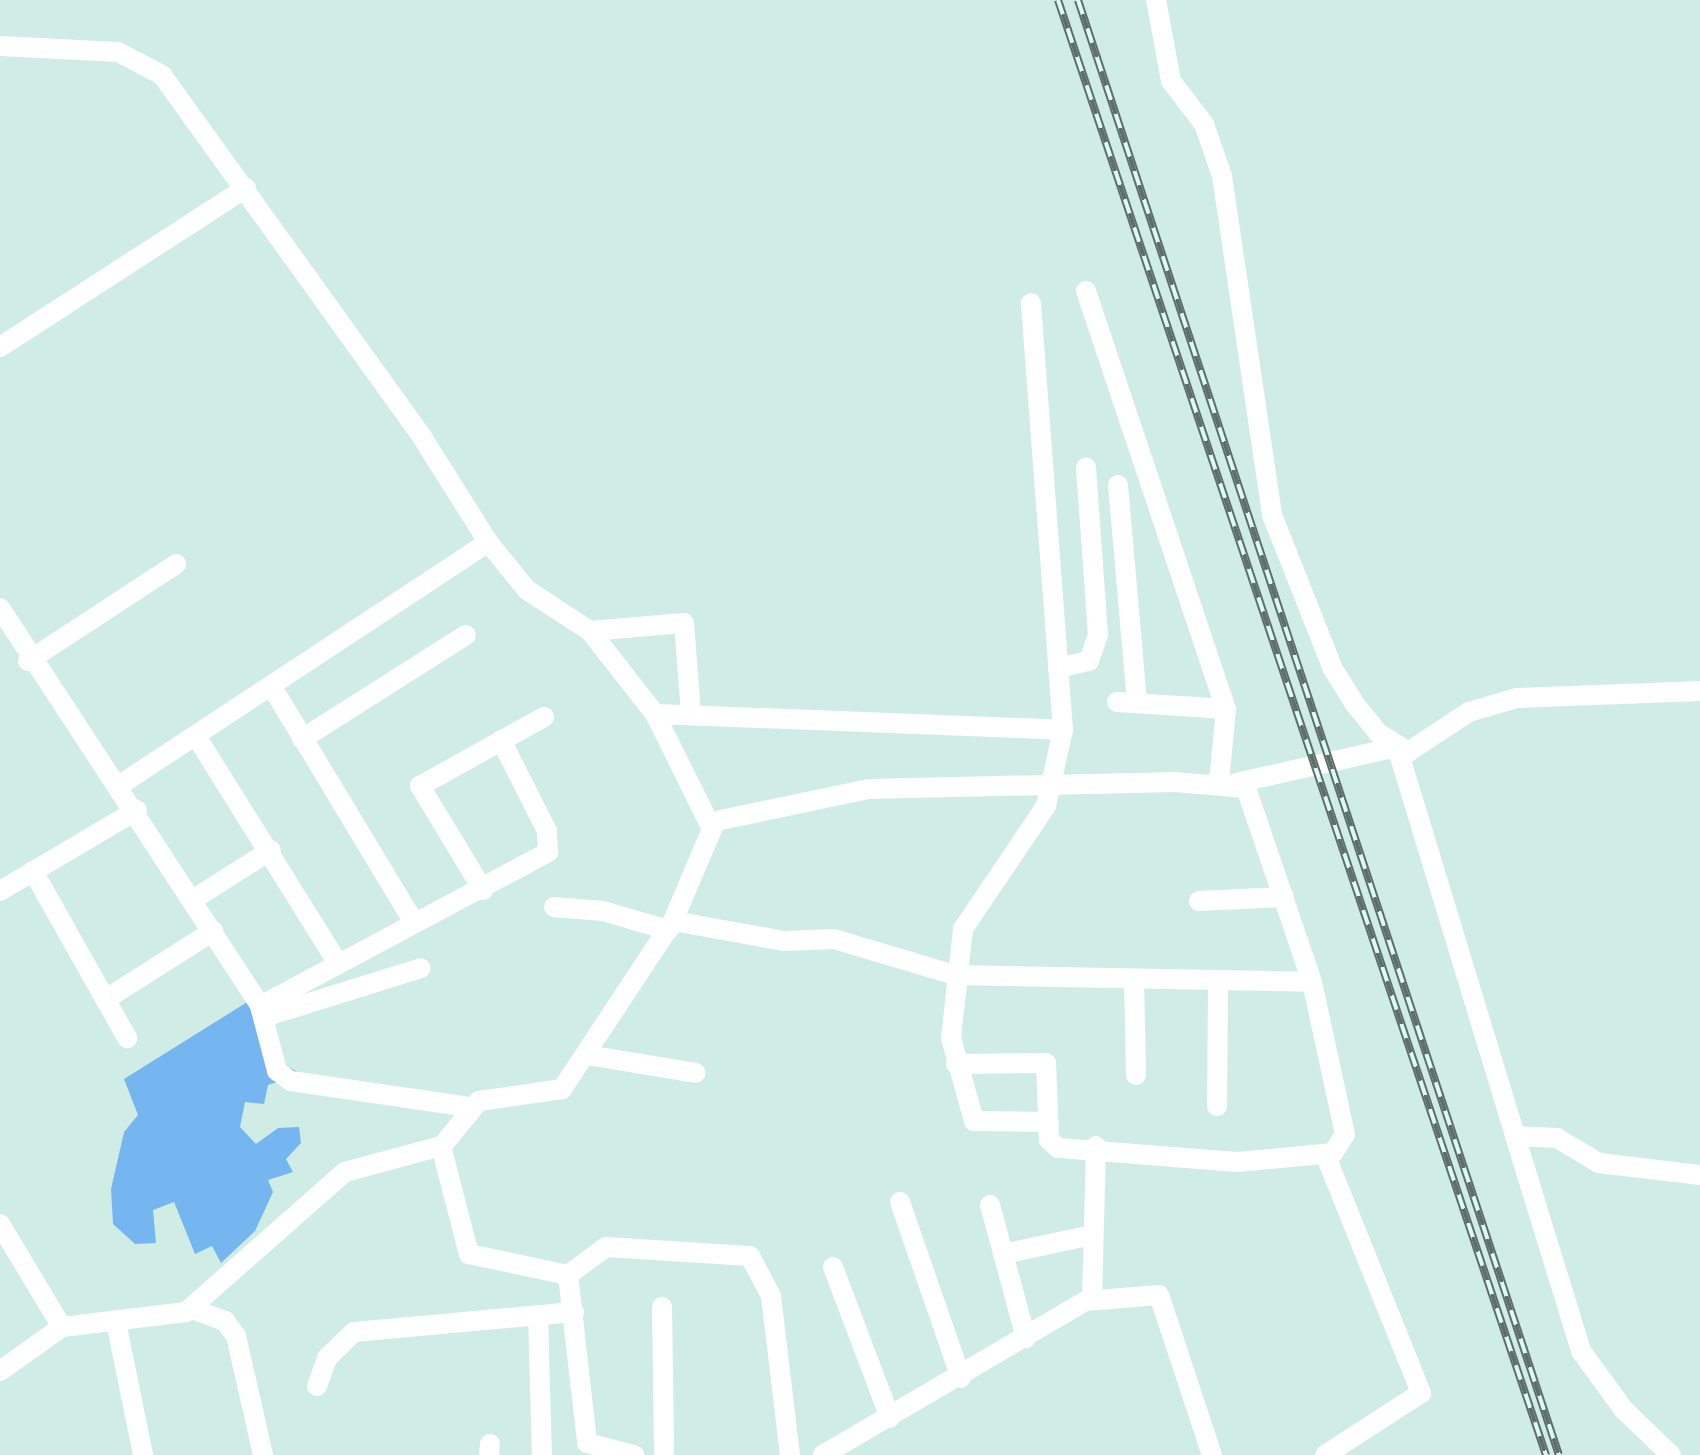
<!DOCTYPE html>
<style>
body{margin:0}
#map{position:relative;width:1700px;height:1455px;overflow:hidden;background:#d0ede5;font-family:Montserrat,sans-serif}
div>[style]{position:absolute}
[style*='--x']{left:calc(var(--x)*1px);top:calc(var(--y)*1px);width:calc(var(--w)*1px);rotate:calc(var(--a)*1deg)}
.water>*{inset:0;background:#75b6f0}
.street>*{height:20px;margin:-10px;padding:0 10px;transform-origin:10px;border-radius:10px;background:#fff}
.rail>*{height:8px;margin-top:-4px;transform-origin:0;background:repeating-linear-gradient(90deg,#ddfaf2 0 15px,#5e6e69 0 30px);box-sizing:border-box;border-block:2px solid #5e6e69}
span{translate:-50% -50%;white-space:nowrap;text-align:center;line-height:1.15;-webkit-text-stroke:6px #ddfaf2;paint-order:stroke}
</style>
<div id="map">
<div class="water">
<div style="clip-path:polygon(257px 996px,279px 1062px,302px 1074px,268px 1085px,264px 1104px,245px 1102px,240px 1127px,256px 1144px,278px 1128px,299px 1127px,301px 1143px,286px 1159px,293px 1172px,268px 1180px,273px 1192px,255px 1231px,221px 1263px,212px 1246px,195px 1254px,174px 1202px,153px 1210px,156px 1243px,135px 1244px,113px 1224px,111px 1189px,124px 1132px,138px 1115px,124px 1079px)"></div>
</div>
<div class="street">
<div style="--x:1156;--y:0;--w:82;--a:79.5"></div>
<div style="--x:1171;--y:81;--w:54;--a:52.5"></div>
<div style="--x:1204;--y:124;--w:55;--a:70.9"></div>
<div style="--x:1222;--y:176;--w:343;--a:81.6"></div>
<div style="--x:1272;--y:515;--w:166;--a:68.4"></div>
<div style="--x:1333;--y:669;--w:40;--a:58"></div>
<div style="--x:1354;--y:703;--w:38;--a:51"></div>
<div style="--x:1378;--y:733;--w:36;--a:32"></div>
<div style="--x:1408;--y:752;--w:73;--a:-33.3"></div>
<div style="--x:1469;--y:712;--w:50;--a:-16.3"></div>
<div style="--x:1517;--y:698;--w:183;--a:-2.2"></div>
<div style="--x:0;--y:46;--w:118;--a:2.9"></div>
<div style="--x:118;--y:52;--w:50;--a:27.6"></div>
<div style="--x:162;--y:75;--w:446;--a:54.3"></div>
<div style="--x:422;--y:437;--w:124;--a:57.8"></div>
<div style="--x:488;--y:542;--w:62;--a:50.9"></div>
<div style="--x:527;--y:590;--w:75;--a:33.1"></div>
<div style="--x:590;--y:631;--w:105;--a:51.9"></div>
<div style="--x:655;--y:714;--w:408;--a:2.2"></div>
<div style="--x:1063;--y:730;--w:428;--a:-94.3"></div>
<div style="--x:1086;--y:291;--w:441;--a:71.5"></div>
<div style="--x:1226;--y:709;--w:73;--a:95.5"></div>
<div style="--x:0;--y:347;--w:293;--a:-32.9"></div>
<div style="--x:1118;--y:485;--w:219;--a:85"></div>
<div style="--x:0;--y:608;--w:475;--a:56.8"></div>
<div style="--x:260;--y:1006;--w:67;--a:75.3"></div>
<div style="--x:277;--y:1071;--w:17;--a:36"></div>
<div style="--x:291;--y:1081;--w:180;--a:8.3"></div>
<div style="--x:590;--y:631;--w:94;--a:-4.9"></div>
<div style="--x:684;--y:623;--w:92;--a:85.6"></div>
<div style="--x:28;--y:661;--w:177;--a:-33.2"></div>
<div style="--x:1058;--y:668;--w:32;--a:-13"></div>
<div style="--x:1089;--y:661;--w:28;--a:-71"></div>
<div style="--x:1098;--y:635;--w:168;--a:-94.1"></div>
<div style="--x:272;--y:687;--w:275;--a:58.9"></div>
<div style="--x:1117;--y:702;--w:109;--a:3.7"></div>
<div style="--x:196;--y:736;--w:266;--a:58"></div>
<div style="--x:302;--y:739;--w:194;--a:-32.4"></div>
<div style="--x:1236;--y:783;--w:165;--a:-12.6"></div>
<div style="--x:1397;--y:747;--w:407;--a:73.1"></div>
<div style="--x:1515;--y:1136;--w:42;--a:2.7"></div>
<div style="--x:1557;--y:1138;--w:49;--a:30.8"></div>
<div style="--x:1599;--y:1163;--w:102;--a:6.8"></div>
<div style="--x:120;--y:785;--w:441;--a:-33.4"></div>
<div style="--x:711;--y:822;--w:161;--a:-11.8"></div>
<div style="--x:869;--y:789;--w:306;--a:-1.3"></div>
<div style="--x:1175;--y:782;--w:71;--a:4.8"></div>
<div style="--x:1246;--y:788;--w:205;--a:71.2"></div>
<div style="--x:1312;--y:982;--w:156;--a:77.8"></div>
<div style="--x:1345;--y:1134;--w:22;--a:122"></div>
<div style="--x:1333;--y:1153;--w:96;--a:174.6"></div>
<div style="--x:1237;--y:1162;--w:180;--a:-175.5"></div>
<div style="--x:1058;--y:1148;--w:12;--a:-138"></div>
<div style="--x:1049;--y:1140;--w:77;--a:-92.2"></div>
<div style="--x:1046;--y:1063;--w:90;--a:179.4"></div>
<div style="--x:33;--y:871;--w:192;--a:60.6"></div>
<div style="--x:483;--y:890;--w:122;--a:-121.2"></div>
<div style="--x:420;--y:786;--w:142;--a:-29.1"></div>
<div style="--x:0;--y:891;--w:159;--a:-30.6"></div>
<div style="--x:194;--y:899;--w:91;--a:-32.5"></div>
<div style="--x:1199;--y:901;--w:85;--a:-2.7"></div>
<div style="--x:554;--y:907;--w:49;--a:4.7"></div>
<div style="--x:603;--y:911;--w:68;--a:16.3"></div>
<div style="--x:673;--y:921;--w:113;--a:10.2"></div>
<div style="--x:784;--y:941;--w:50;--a:-2.3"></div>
<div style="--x:834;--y:939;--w:126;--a:16.6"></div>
<div style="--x:955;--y:975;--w:357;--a:1.1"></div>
<div style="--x:1134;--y:979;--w:96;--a:88.8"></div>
<div style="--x:106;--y:999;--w:127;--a:-32.4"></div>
<div style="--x:260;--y:1006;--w:327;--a:-28.1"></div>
<div style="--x:548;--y:852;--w:21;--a:-93"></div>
<div style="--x:547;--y:831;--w:102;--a:-116.8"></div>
<div style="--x:264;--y:1017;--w:164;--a:-17.3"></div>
<div style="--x:587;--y:1055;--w:110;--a:9.4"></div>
<div style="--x:1217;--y:1106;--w:126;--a:-89.5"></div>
<div style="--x:1049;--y:1122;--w:75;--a:-179.2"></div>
<div style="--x:974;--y:1121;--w:86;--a:-105.5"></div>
<div style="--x:951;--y:1038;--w:110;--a:-83.7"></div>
<div style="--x:963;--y:929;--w:148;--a:-56"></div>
<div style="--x:1046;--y:806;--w:78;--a:-77.4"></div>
<div style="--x:1515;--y:1136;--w:225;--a:72.9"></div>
<div style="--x:1581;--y:1351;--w:73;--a:53.9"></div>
<div style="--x:1624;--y:1410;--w:65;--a:43.8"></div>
<div style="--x:442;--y:1146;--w:58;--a:-50.6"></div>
<div style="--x:479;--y:1101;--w:84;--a:-8.2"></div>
<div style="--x:562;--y:1089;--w:201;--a:-56.5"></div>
<div style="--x:673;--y:921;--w:100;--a:-67"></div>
<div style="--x:712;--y:829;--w:128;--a:-116.4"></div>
<div style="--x:1325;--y:1154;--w:258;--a:68.1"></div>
<div style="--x:1421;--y:1393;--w:114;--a:147.1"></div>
<div style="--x:900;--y:1202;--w:186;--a:70.9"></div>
<div style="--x:990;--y:1205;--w:138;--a:74.9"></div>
<div style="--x:0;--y:1224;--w:120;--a:59"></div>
<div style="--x:1003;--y:1254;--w:91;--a:-12.1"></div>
<div style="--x:833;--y:1267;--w:161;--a:69.3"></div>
<div style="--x:568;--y:1275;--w:47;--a:-36.4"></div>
<div style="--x:606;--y:1247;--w:144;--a:3.6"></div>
<div style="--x:750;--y:1256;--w:45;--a:62.3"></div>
<div style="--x:771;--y:1296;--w:160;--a:83.2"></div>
<div style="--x:1092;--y:1299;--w:153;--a:-88.5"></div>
<div style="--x:662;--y:1307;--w:148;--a:89.2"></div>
<div style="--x:192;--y:1309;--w:35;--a:20"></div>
<div style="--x:225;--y:1321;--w:19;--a:54"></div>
<div style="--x:236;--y:1336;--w:122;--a:77.2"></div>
<div style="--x:538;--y:1315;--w:140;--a:88.4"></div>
<div style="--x:116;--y:1322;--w:136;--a:78.5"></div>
<div style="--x:0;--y:1371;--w:76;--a:-35.4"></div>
<div style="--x:62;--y:1327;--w:125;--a:-6.9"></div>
<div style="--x:186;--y:1312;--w:212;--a:-41.4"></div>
<div style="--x:345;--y:1172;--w:99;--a:-15.2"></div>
<div style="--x:441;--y:1146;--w:112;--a:75.5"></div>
<div style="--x:469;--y:1254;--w:101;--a:12"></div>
<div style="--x:568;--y:1275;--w:169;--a:83.5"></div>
<div style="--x:587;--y:1443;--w:49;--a:14.3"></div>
<div style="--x:317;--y:1386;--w:30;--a:-70"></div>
<div style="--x:327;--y:1358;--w:37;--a:-44"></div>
<div style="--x:354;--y:1332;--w:221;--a:-5.2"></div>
<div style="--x:489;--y:1455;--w:11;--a:-85"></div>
<div style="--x:823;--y:1455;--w:305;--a:-30.4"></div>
<div style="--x:1086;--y:1301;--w:73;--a:-4.7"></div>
<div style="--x:1159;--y:1295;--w:169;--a:71.7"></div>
</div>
<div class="rail">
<div style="--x:1058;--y:0;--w:1535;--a:71.46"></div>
<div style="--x:1078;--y:0;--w:1532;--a:71.71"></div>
</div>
</div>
